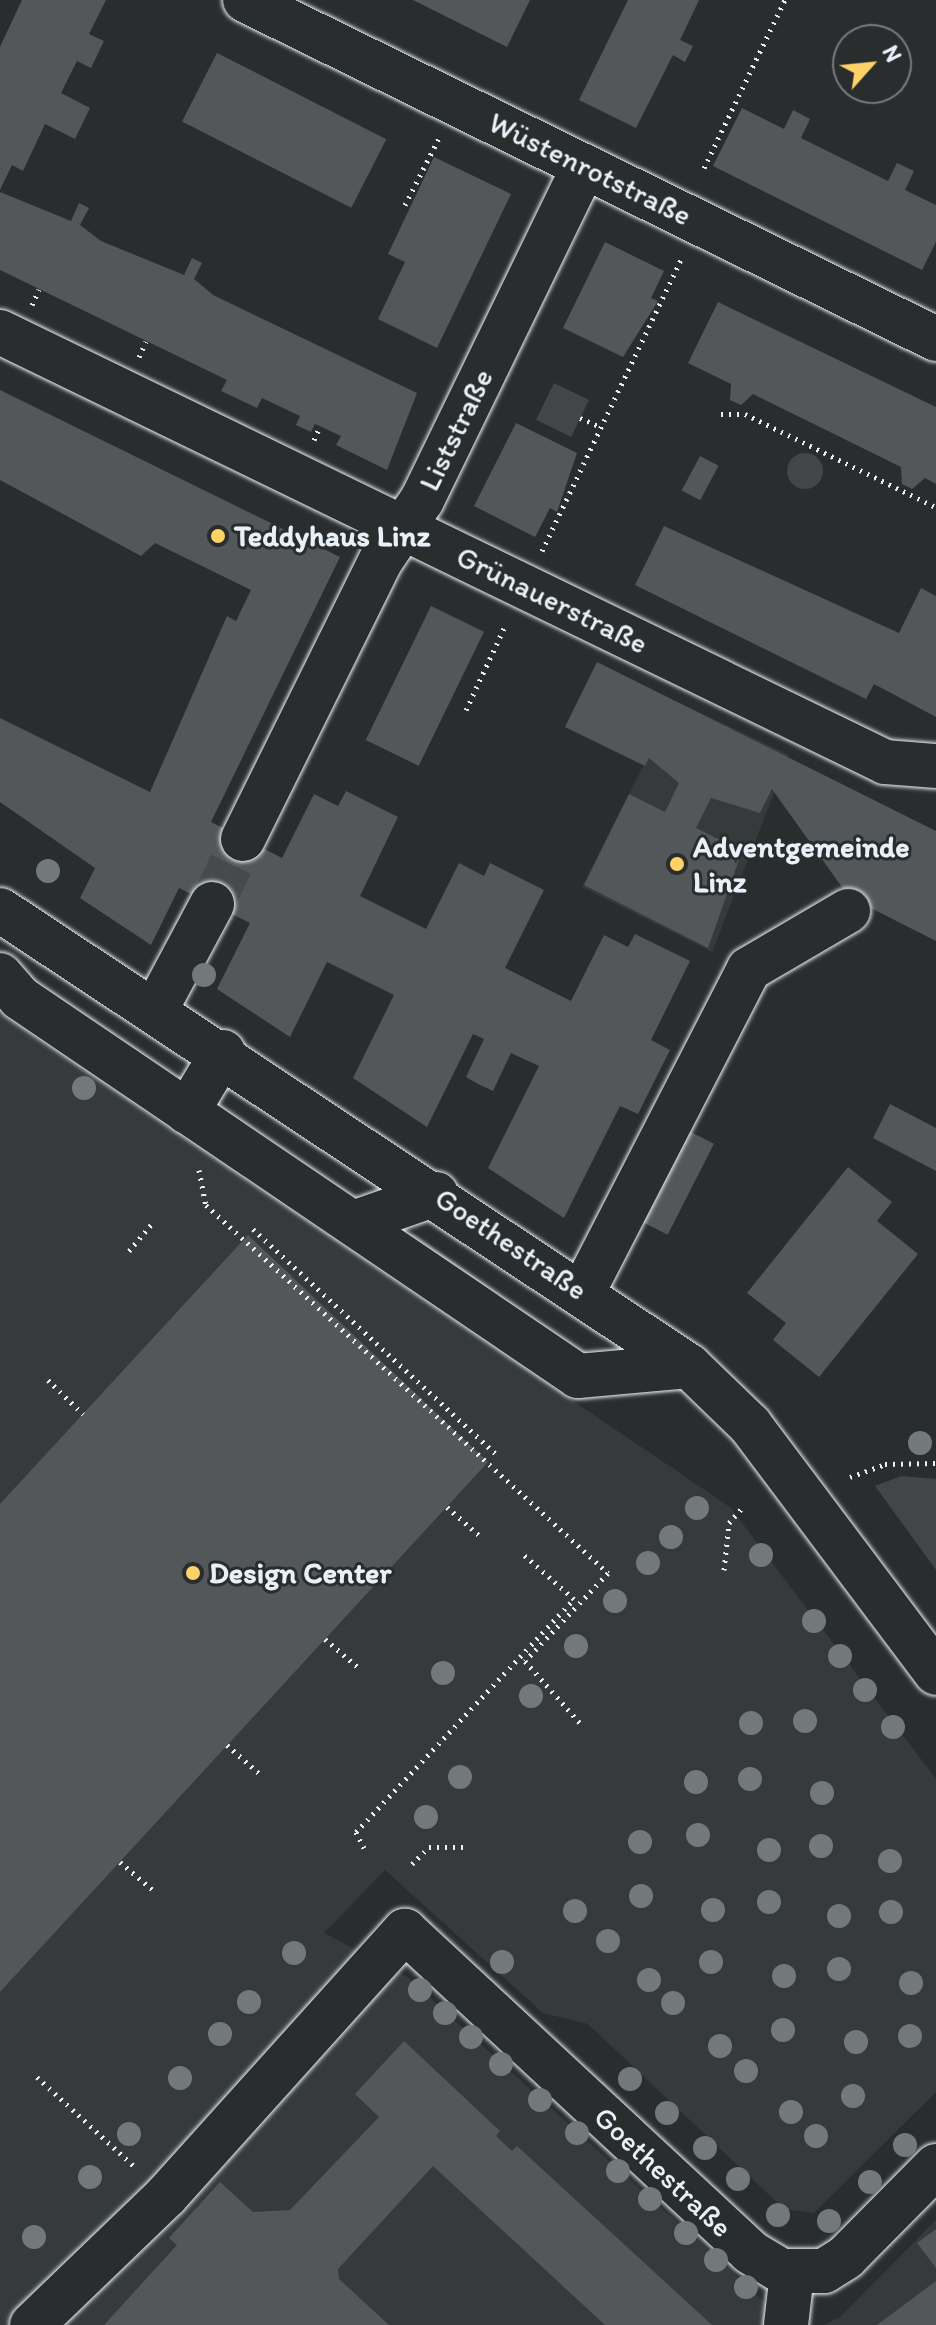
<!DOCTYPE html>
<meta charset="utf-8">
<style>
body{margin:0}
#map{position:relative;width:936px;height:2325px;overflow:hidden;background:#2a2d2e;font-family:Itim,sans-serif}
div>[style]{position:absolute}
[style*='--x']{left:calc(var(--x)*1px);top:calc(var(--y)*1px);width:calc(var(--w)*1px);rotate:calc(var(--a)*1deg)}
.built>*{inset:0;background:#363a3b}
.green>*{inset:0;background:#424648;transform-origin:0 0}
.round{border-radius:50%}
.building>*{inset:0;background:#535759;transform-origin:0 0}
.minor-tunnel>*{height:44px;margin-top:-22px;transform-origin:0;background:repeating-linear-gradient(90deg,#464a4c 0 44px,transparent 0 66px)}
.path>*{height:5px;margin-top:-2.5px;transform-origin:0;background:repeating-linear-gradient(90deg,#e8f1f8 0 2px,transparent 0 8px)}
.roads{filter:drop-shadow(0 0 2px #e8f1f8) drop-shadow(0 0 2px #e8f1f8)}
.minor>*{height:44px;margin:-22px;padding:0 22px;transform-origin:22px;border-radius:22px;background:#2a2d2e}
.major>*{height:44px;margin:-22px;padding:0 22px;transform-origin:22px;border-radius:22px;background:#2a2d2e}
.trees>*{width:24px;height:24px;margin:-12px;border-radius:50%;background:#73787b}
.dots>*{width:22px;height:22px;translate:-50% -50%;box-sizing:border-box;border:4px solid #2a2d2e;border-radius:50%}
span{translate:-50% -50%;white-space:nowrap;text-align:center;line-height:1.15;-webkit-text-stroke:6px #2a2d2e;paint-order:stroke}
.street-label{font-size:30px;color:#e8f1f8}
.poi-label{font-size:30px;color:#e8f1f8;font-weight:700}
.left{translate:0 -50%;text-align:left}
.north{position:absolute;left:832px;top:24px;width:80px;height:80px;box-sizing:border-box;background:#2a2d2e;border:2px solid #767b7f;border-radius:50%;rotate:63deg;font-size:22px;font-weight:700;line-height:32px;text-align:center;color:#e8f1f8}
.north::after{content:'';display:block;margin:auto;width:28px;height:36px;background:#ffd166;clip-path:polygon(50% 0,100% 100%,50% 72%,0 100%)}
</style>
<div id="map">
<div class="built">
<div style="clip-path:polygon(676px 701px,789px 755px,712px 952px,582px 887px)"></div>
<div style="clip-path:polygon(0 1014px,730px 1507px,936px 1779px,936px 2092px,814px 2213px,784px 2209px,588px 2024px,543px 2013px,385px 1870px,324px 1933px,407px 1977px,790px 2325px,0 2325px)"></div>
<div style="clip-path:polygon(936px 2220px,936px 2325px,823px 2325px,839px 2318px)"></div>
</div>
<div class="green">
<div style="left:554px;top:383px;width:39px;height:41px;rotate:26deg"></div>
<div class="round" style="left:787px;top:453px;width:36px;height:36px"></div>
<div style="clip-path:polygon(392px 1231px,416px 1235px,584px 1355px)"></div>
<div style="clip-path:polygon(901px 1476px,936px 1479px,936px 1570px,875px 1486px)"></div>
</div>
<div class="building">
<div style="clip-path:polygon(22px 0,106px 0,89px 34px,104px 41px,91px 68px,77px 61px,61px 93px,90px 108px,75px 139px,45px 124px,23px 171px,12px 165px,0 190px,0 47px)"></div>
<div style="clip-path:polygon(413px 0,530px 0,507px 47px)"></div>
<div style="clip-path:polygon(628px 0,699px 0,680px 40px,693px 46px,685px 62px,673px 55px,636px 128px,579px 100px)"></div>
<div style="left:217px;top:53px;width:190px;height:77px;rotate:27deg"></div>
<div style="clip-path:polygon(742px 108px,784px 129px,793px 110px,810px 119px,801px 138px,888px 181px,897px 163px,914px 171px,905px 190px,936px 205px,936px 242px,922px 270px,713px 166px)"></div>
<div style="clip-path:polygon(434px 157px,511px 194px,437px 348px,378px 319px,405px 262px,388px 254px)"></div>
<div style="clip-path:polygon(0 192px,71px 221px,79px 203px,89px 208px,80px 225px,101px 241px,184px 275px,192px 258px,202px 263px,194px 279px,213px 295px,417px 393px,387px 470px,336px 445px,341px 436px,315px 424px,311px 432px,296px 425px,300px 416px,262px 398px,257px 408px,221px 391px,227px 380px,0 270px)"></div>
<div style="clip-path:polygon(605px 242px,664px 271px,651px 298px,658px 301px,623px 357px,563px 328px)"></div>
<div style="clip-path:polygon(718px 302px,936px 407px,936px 484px,925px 478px,912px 489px,902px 484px,901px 467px,753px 394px,741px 405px,730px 400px,731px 384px,688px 363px)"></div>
<div style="clip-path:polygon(0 390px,340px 557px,211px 822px,282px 858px,314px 794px,338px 806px,346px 791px,398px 817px,360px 896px,426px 929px,459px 863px,484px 876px,490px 863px,544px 890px,505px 968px,571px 1001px,604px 935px,628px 947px,635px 934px,690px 961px,651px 1040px,670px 1050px,638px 1114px,620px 1106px,564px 1218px,488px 1168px,539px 1066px,511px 1053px,493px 1091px,478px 1084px,466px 1077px,484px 1039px,473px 1034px,427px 1127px,353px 1078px,394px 995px,327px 962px,290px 1037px,217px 989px,250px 923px,179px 888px,151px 945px,80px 898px,95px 868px,0 802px,0 718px,150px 792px,227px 616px,236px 621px,251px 590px,155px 543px,141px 556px,0 480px)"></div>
<div style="clip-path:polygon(516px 423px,577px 453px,557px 512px,550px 508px,535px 537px,474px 506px)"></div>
<div style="left:700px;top:456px;width:21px;height:39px;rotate:28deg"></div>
<div style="clip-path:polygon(664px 526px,899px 633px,921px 588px,936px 596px,936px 717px,874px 684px,866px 699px,635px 585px)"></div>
<div style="left:431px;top:606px;width:59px;height:149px;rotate:26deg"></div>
<div style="clip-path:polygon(597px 662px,936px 831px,936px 941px,849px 897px,772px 789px,760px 813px,711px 798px,696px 828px,742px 851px,708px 948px,584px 885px,629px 794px,665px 812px,679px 783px,649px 758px,645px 766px,565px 727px)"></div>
<div style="clip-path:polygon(890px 1104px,936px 1128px,936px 1171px,873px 1138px)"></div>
<div style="left:681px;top:1127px;width:37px;height:102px;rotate:27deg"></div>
<div style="clip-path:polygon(848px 1167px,892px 1202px,877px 1221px,918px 1254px,819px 1377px,773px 1340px,786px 1323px,747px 1293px)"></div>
<div style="clip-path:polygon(248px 1235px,488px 1462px,0 1992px,0 1504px)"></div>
<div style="clip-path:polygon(404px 2041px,500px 2131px,496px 2136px,512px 2151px,517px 2146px,712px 2325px,605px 2325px,433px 2166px,338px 2269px,339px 2279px,389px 2325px,104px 2325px,177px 2245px,169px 2238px,220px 2182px,253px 2212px,290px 2210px,379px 2117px,355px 2094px)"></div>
<div style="clip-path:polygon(936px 2229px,936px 2268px,917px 2243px)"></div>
<div style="clip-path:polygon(936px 2281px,936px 2325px,877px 2325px)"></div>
</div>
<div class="minor-tunnel">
<div style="--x:212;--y:904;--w:72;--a:-64.5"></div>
</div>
<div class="path">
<div style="--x:704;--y:168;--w:187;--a:-64.3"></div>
<div style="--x:405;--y:205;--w:75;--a:-63.1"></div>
<div style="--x:32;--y:305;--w:17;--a:-66"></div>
<div style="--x:139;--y:357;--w:17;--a:-66"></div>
<div style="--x:721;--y:414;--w:24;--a:0"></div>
<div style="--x:745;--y:414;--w:212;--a:26"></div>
<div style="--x:580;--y:418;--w:23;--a:23"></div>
<div style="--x:314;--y:440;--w:15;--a:-67"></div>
<div style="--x:542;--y:551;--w:326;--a:-64.5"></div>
<div style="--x:466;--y:710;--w:95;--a:-65.1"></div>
<div style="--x:199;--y:1170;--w:36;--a:79"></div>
<div style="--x:206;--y:1205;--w:545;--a:42.47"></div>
<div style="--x:608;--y:1573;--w:121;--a:133.3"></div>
<div style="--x:525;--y:1661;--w:84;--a:48.4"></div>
<div style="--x:253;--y:1229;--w:331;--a:42.8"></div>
<div style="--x:129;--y:1251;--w:35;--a:-50"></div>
<div style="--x:48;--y:1380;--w:49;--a:44.2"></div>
<div style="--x:850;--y:1477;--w:37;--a:-20"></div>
<div style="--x:885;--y:1464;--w:51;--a:-1.1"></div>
<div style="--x:447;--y:1507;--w:44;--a:41.3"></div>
<div style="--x:724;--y:1570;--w:47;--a:-83.9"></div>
<div style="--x:729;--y:1523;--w:20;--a:-49"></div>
<div style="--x:325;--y:1639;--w:45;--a:40.5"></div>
<div style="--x:227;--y:1745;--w:44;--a:41.3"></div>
<div style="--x:364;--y:1848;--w:18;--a:-117"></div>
<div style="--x:356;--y:1832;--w:319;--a:-46.9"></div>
<div style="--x:574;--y:1599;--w:69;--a:-138.5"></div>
<div style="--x:120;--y:1862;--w:43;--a:40.3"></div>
<div style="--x:412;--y:1864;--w:24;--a:-45"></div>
<div style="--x:429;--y:1847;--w:37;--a:0"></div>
<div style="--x:37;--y:2077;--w:134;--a:42.6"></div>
</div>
<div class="roads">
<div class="minor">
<div style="--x:245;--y:0;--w:770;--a:26.13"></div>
<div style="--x:0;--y:332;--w:984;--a:25.91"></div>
<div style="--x:885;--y:762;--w:51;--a:4.5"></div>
<div style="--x:243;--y:839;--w:311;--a:-63.7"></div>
<div style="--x:381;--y:560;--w:73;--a:-55.7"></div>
<div style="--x:422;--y:500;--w:370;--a:-64.1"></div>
<div style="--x:0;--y:975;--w:30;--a:49"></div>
<div style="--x:20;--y:998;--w:674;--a:34.11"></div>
<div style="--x:578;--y:1376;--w:111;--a:-5.1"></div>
<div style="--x:156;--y:1009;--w:119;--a:-61.9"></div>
<div style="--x:187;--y:1112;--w:70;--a:-59"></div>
<div style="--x:353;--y:1223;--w:88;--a:-19.3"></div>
<div style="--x:583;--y:1292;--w:363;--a:-62.8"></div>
<div style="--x:749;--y:969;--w:115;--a:-30.4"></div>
<div style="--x:32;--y:2325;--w:186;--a:-43.9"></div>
<div style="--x:166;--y:2196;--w:357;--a:-48"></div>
<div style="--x:405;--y:1931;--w:471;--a:42.9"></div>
<div style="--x:750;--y:2252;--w:37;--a:31"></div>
<div style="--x:782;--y:2271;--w:42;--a:0"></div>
<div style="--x:824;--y:2271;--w:26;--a:-32"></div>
<div style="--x:846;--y:2257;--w:128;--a:-45.3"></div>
<div style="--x:786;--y:2325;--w:52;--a:-83.4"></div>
</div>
<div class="major">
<div style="--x:0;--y:910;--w:826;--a:33.5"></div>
<div style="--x:689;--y:1366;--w:85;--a:44"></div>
<div style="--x:750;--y:1425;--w:310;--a:53.1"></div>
</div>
</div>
<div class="trees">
<div style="left:48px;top:871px"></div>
<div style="left:204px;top:975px"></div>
<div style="left:84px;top:1088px"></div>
<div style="left:920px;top:1443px"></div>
<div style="left:697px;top:1508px"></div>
<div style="left:671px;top:1537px"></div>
<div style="left:761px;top:1555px"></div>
<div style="left:648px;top:1563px"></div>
<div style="left:615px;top:1601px"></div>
<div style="left:814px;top:1621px"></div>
<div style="left:576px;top:1646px"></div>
<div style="left:840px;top:1656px"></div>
<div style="left:443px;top:1673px"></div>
<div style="left:865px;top:1690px"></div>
<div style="left:531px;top:1696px"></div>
<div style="left:805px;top:1721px"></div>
<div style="left:751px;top:1723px"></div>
<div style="left:893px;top:1727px"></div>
<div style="left:460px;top:1777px"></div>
<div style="left:750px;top:1779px"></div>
<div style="left:696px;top:1782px"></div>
<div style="left:822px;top:1793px"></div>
<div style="left:426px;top:1817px"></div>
<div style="left:698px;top:1835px"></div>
<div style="left:640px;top:1842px"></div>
<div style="left:821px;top:1846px"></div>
<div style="left:769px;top:1850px"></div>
<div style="left:890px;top:1861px"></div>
<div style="left:641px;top:1896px"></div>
<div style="left:769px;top:1902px"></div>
<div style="left:713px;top:1910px"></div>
<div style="left:575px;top:1911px"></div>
<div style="left:891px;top:1912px"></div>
<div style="left:839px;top:1916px"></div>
<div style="left:608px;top:1941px"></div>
<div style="left:294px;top:1953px"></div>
<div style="left:502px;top:1962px"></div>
<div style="left:711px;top:1962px"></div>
<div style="left:839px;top:1969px"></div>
<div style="left:784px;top:1976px"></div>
<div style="left:649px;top:1980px"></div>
<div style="left:911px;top:1983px"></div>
<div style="left:420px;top:1990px"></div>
<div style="left:249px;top:2002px"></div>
<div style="left:673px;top:2003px"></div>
<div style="left:445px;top:2013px"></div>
<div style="left:783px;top:2030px"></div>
<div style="left:220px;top:2034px"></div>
<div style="left:910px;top:2036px"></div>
<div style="left:471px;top:2037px"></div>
<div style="left:856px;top:2042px"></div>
<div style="left:720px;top:2046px"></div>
<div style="left:501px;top:2064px"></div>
<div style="left:746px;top:2071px"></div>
<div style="left:180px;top:2078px"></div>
<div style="left:630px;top:2079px"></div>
<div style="left:853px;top:2096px"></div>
<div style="left:540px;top:2100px"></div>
<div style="left:791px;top:2112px"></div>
<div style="left:667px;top:2113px"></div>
<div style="left:577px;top:2133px"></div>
<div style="left:129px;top:2134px"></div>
<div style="left:816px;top:2136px"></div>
<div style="left:905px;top:2145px"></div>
<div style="left:705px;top:2148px"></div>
<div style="left:618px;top:2171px"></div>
<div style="left:90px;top:2177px"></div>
<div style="left:738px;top:2179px"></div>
<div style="left:870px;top:2182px"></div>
<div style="left:650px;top:2199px"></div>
<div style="left:778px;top:2215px"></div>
<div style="left:829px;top:2221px"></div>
<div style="left:686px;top:2233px"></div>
<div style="left:34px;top:2237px"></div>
<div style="left:716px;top:2260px"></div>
<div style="left:746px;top:2287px"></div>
</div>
<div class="dots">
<div style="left:218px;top:536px;background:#ffd166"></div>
<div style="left:677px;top:864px;background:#ffd166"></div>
<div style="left:193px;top:1573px;background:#ffd166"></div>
</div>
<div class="street-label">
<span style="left:590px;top:169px;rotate:26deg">Wüstenrotstraße</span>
<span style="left:456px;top:430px;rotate:-64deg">Liststraße</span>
<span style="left:552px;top:600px;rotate:26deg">Grünauerstraße</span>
<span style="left:511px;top:1244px;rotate:34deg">Goethestraße</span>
<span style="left:663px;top:2172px;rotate:43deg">Goethestraße</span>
</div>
<div class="poi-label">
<span class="left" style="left:234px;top:536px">Teddyhaus Linz</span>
<span class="left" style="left:693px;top:864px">Adventgemeinde<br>Linz</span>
<span class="left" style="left:209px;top:1573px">Design Center</span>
</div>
<div class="north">N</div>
</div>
